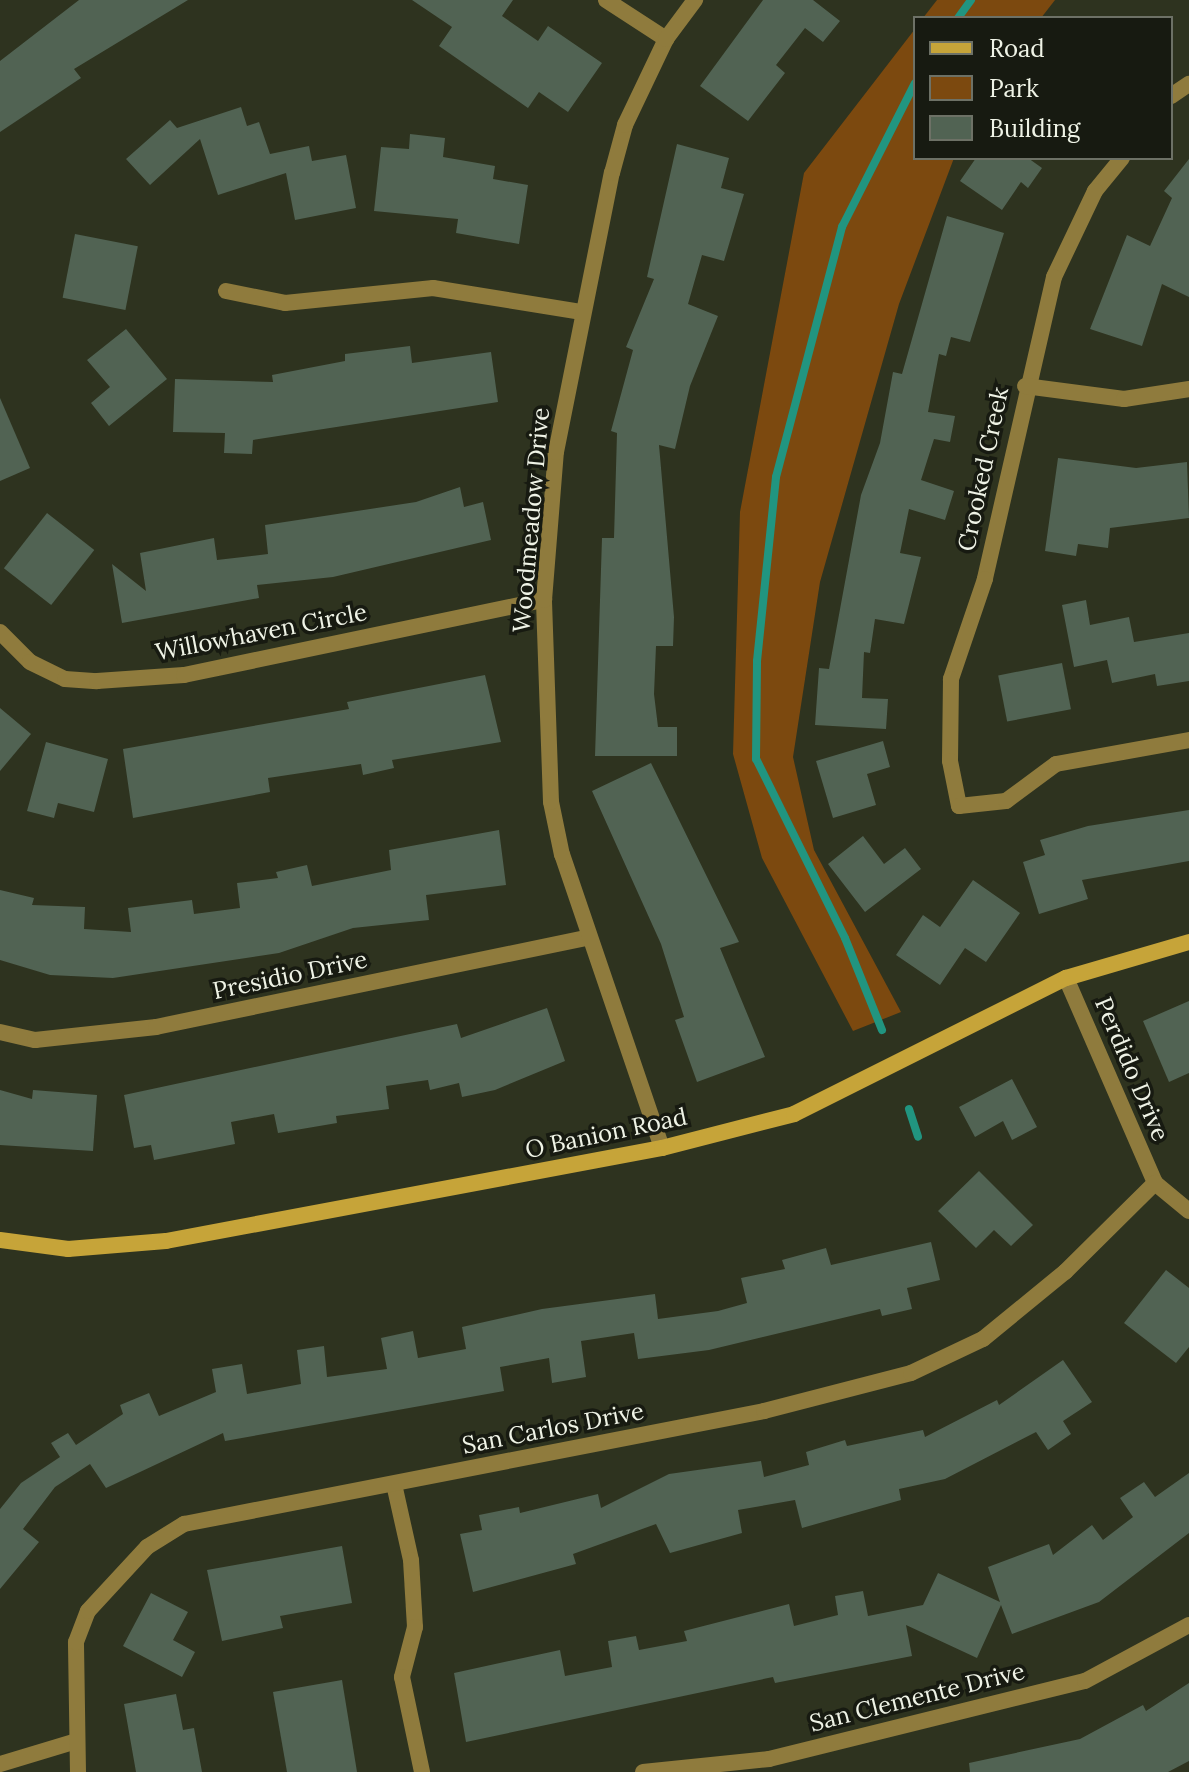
<!DOCTYPE html>
<style>
body{margin:0}
#map{position:relative;width:1189px;height:1772px;overflow:hidden;background:#2e331f;font-family:Lora,serif}
div>[style]{position:absolute}
[style*='--x']{left:calc(var(--x)*1px);top:calc(var(--y)*1px);width:calc(var(--w)*1px);rotate:calc(var(--a)*1deg)}
.green>*{inset:0;background:#7c490f}
.stream>*{height:8px;margin:-4px;padding:0 4px;transform-origin:4px;border-radius:4px;background:#219580}
.building>*{inset:0;background:#516353;transform-origin:0 0}
.street>*{height:16px;margin:-8px;padding:0 8px;transform-origin:8px;border-radius:8px;background:#8f7b3d}
.secondary>*{height:16px;margin:-8px;padding:0 8px;transform-origin:8px;border-radius:8px;background:#c6a439}
span{translate:-50% -50%;white-space:nowrap;text-align:center;line-height:1.15;-webkit-text-stroke:7px #171a11;paint-order:stroke}
.street-label{font-size:24px;color:#eff3e6}
.legend{position:absolute;left:913px;top:16px;width:260px;height:144px;box-sizing:border-box;background:#171a11;border:2px solid #6d7166;margin:0;padding:10px 14px;list-style:none;font-size:24px;color:#eff3e6}
.legend li{display:flex;align-items:center;gap:16px;height:40px}
.legend b{width:40px;border:2px solid #6d7166}
</style>
<div id="map">
<div class="green">
<div style="clip-path:polygon(937px 0,1055px 0,1041px 18px,923px 18px)"></div>
<div style="clip-path:polygon(915px 29px,915px 158px,954px 158px,899px 304px,820px 582px,793px 757px,814px 850px,901px 1012px,853px 1031px,762px 858px,733px 754px,740px 512px,804px 173px)"></div>
</div>
<div class="stream">
<div style="--x:958;--y:18;--w:22;--a:-54"></div>
<div style="--x:882;--y:1030;--w:99;--a:-111.9"></div>
<div style="--x:845;--y:938;--w:200;--a:-116.4"></div>
<div style="--x:756;--y:759;--w:98;--a:-89.4"></div>
<div style="--x:757;--y:661;--w:185;--a:-84.1"></div>
<div style="--x:776;--y:477;--w:259;--a:-75.2"></div>
<div style="--x:842;--y:227;--w:161;--a:-63.1"></div>
<div style="--x:909;--y:1109;--w:29;--a:72"></div>
</div>
<div class="building">
<div style="clip-path:polygon(79px 0,188px 0,74px 69px,81px 78px,0 132px,0 61px)"></div>
<div style="clip-path:polygon(412px 0,513px 0,502px 16px,538px 41px,548px 26px,602px 63px,568px 112px,539px 92px,528px 108px,439px 46px,452px 27px)"></div>
<div style="clip-path:polygon(763px 0,813px 0,840px 21px,823px 42px,805px 28px,776px 65px,785px 73px,748px 121px,700px 86px)"></div>
<div style="clip-path:polygon(241px 107px,247px 126px,259px 122px,270px 154px,309px 146px,312px 161px,346px 155px,356px 208px,295px 220px,286px 173px,218px 195px,200px 139px,150px 185px,126px 159px,170px 120px,177px 128px)"></div>
<div style="clip-path:polygon(410px 134px,445px 138px,443px 157px,495px 166px,493px 179px,528px 185px,519px 244px,456px 233px,458px 219px,374px 211px,381px 147px,409px 149px)"></div>
<div style="clip-path:polygon(677px 144px,729px 158px,721px 188px,744px 194px,724px 261px,702px 255px,688px 304px,718px 316px,690px 386px,675px 449px,659px 445px,674px 617px,673px 646px,656px 646px,654px 694px,658px 727px,677px 727px,677px 756px,595px 756px,602px 538px,614px 538px,617px 433px,611px 431px,633px 350px,626px 347px,654px 279px,647px 277px)"></div>
<div style="clip-path:polygon(976px 158px,1028px 158px,1042px 168px,1028px 188px,1021px 182px,1002px 210px,960px 181px)"></div>
<div style="clip-path:polygon(1189px 159px,1189px 297px,1162px 284px,1142px 346px,1090px 329px,1127px 235px,1150px 246px,1172px 198px,1164px 191px)"></div>
<div style="clip-path:polygon(947px 216px,1004px 233px,970px 342px,951px 337px,946px 356px,939px 354px,928px 412px,955px 416px,950px 442px,934px 439px,921px 480px,954px 491px,945px 520px,909px 509px,900px 553px,921px 557px,904px 624px,875px 619px,870px 653px,864px 652px,862px 698px,888px 699px,886px 729px,815px 725px,819px 668px,829px 669px,861px 495px,880px 443px,893px 372px,902px 374px)"></div>
<div style="left:75px;top:234px;width:64px;height:65px;rotate:11deg"></div>
<div style="clip-path:polygon(126px 329px,167px 379px,109px 426px,91px 403px,110px 387px,87px 360px)"></div>
<div style="clip-path:polygon(410px 346px,412px 363px,491px 352px,498px 402px,253px 440px,252px 454px,224px 453px,225px 433px,173px 432px,175px 379px,273px 382px,272px 375px,345px 361px,345px 354px)"></div>
<div style="clip-path:polygon(0 398px,30px 468px,0 481px)"></div>
<div style="clip-path:polygon(1058px 458px,1136px 468px,1187px 462px,1189px 518px,1110px 528px,1108px 548px,1078px 544px,1076px 556px,1045px 551px)"></div>
<div style="clip-path:polygon(460px 487px,464px 507px,483px 502px,491px 540px,333px 577px,257px 585px,259px 598px,122px 623px,112px 564px,146px 591px,140px 553px,214px 538px,217px 560px,268px 554px,265px 525px,416px 502px)"></div>
<div style="left:47px;top:513px;width:60px;height:70px;rotate:38deg"></div>
<div style="clip-path:polygon(1086px 600px,1090px 625px,1129px 617px,1134px 642px,1189px 633px,1189px 681px,1157px 686px,1155px 674px,1112px 683px,1107px 660px,1074px 667px,1062px 605px)"></div>
<div style="left:1062px;top:663px;width:47px;height:65px;rotate:79deg"></div>
<div style="clip-path:polygon(485px 675px,501px 742px,392px 760px,394px 768px,363px 775px,361px 764px,268px 778px,270px 792px,133px 818px,123px 749px,349px 709px,347px 702px)"></div>
<div style="clip-path:polygon(0 708px,31px 734px,0 771px)"></div>
<div style="clip-path:polygon(883px 741px,890px 767px,867px 774px,876px 805px,833px 818px,816px 761px)"></div>
<div style="clip-path:polygon(46px 742px,108px 759px,94px 812px,58px 803px,54px 818px,27px 811px)"></div>
<div style="clip-path:polygon(651px 763px,739px 942px,720px 948px,765px 1057px,697px 1082px,675px 1020px,684px 1017px,661px 944px,592px 791px)"></div>
<div style="clip-path:polygon(1189px 810px,1189px 861px,1082px 880px,1088px 899px,1039px 914px,1023px 862px,1045px 855px,1040px 840px,1088px 826px)"></div>
<div style="clip-path:polygon(499px 830px,506px 885px,426px 895px,429px 920px,353px 928px,279px 953px,113px 978px,50px 975px,0 960px,0 890px,34px 898px,32px 905px,85px 907px,84px 929px,131px 932px,128px 908px,192px 900px,194px 914px,240px 908px,237px 883px,278px 878px,276px 872px,307px 865px,312px 886px,391px 870px,389px 850px)"></div>
<div style="clip-path:polygon(863px 836px,884px 864px,905px 848px,921px 869px,865px 912px,828px 864px)"></div>
<div style="clip-path:polygon(973px 880px,1020px 913px,986px 962px,965px 948px,940px 985px,896px 955px,923px 915px,940px 927px)"></div>
<div style="clip-path:polygon(1189px 1001px,1189px 1073px,1169px 1082px,1143px 1021px)"></div>
<div style="clip-path:polygon(547px 1008px,565px 1061px,495px 1090px,462px 1097px,459px 1083px,430px 1090px,428px 1080px,386px 1086px,389px 1109px,336px 1116px,337px 1123px,278px 1133px,274px 1114px,231px 1122px,235px 1144px,154px 1160px,151px 1145px,134px 1148px,124px 1095px,457px 1024px,461px 1038px)"></div>
<div style="clip-path:polygon(1012px 1079px,1037px 1127px,1012px 1140px,1003px 1121px,975px 1137px,959px 1107px)"></div>
<div style="clip-path:polygon(0 1090px,32px 1099px,33px 1090px,97px 1095px,93px 1151px,0 1145px)"></div>
<div style="clip-path:polygon(979px 1171px,1033px 1225px,1011px 1246px,994px 1230px,976px 1248px,938px 1211px)"></div>
<div style="clip-path:polygon(931px 1242px,940px 1280px,907px 1288px,912px 1309px,882px 1316px,880px 1309px,709px 1350px,638px 1359px,634px 1333px,581px 1341px,586px 1377px,552px 1383px,549px 1358px,500px 1367px,504px 1391px,225px 1441px,223px 1433px,106px 1488px,90px 1464px,55px 1487px,23px 1529px,39px 1542px,0 1589px,0 1509px,21px 1483px,60px 1457px,51px 1443px,68px 1433px,76px 1445px,123px 1414px,120px 1405px,149px 1393px,159px 1416px,216px 1392px,212px 1369px,242px 1364px,247px 1394px,301px 1384px,297px 1350px,324px 1346px,327px 1377px,387px 1369px,381px 1338px,413px 1331px,418px 1358px,466px 1349px,462px 1327px,542px 1309px,655px 1294px,658px 1319px,718px 1311px,747px 1303px,741px 1278px,785px 1269px,782px 1260px,826px 1248px,831px 1265px)"></div>
<div style="clip-path:polygon(1166px 1270px,1189px 1288px,1189px 1347px,1176px 1363px,1124px 1323px)"></div>
<div style="clip-path:polygon(1063px 1360px,1092px 1402px,1063px 1421px,1071px 1434px,1048px 1450px,1036px 1432px,945px 1479px,899px 1489px,901px 1500px,802px 1528px,795px 1500px,738px 1510px,742px 1533px,670px 1553px,656px 1524px,573px 1554px,576px 1564px,473px 1592px,460px 1534px,482px 1530px,479px 1515px,519px 1507px,520px 1513px,598px 1494px,601px 1508px,669px 1474px,761px 1461px,764px 1477px,809px 1465px,806px 1452px,845px 1440px,847px 1446px,923px 1430px,925px 1437px,997px 1400px,999px 1405px)"></div>
<div style="clip-path:polygon(1189px 1473px,1189px 1533px,1099px 1602px,1012px 1634px,1001px 1605px,977px 1658px,906px 1625px,912px 1656px,775px 1683px,773px 1677px,466px 1742px,454px 1673px,560px 1650px,565px 1676px,612px 1667px,608px 1641px,636px 1636px,639px 1650px,687px 1641px,684px 1631px,789px 1604px,794px 1626px,838px 1615px,835px 1596px,863px 1591px,868px 1616px,923px 1605px,938px 1573px,1000px 1602px,988px 1567px,1049px 1544px,1053px 1555px,1092px 1525px,1103px 1540px,1133px 1517px,1120px 1498px,1144px 1482px,1155px 1497px)"></div>
<div style="clip-path:polygon(342px 1546px,352px 1603px,280px 1616px,283px 1628px,222px 1641px,207px 1570px)"></div>
<div style="clip-path:polygon(151px 1593px,188px 1612px,173px 1640px,195px 1652px,182px 1677px,123px 1646px)"></div>
<div style="clip-path:polygon(342px 1680px,357px 1772px,287px 1772px,273px 1692px)"></div>
<div style="clip-path:polygon(1189px 1683px,1189px 1761px,1168px 1772px,970px 1772px,969px 1763px,1080px 1739px,1143px 1705px,1146px 1711px)"></div>
<div style="clip-path:polygon(176px 1694px,183px 1730px,194px 1728px,202px 1772px,136px 1772px,124px 1704px)"></div>
</div>
<div class="street">
<div style="--x:606;--y:0;--w:72;--a:33"></div>
<div style="--x:1171;--y:96;--w:22;--a:-34"></div>
<div style="--x:1122;--y:158;--w:43;--a:129.3"></div>
<div style="--x:1095;--y:191;--w:95;--a:115.5"></div>
<div style="--x:1054;--y:277;--w:310;--a:102.9"></div>
<div style="--x:985;--y:579;--w:106;--a:108.8"></div>
<div style="--x:951;--y:679;--w:82;--a:90.7"></div>
<div style="--x:950;--y:761;--w:46;--a:78.7"></div>
<div style="--x:959;--y:806;--w:47;--a:-6.1"></div>
<div style="--x:1006;--y:801;--w:62;--a:-36.5"></div>
<div style="--x:1056;--y:764;--w:135;--a:-10.2"></div>
<div style="--x:226;--y:291;--w:60;--a:11.5"></div>
<div style="--x:285;--y:303;--w:149;--a:-5.8"></div>
<div style="--x:433;--y:288;--w:151;--a:9.2"></div>
<div style="--x:1025;--y:386;--w:100;--a:7.5"></div>
<div style="--x:1124;--y:399;--w:66;--a:-8.7"></div>
<div style="--x:0;--y:632;--w:42;--a:45"></div>
<div style="--x:30;--y:662;--w:39;--a:26"></div>
<div style="--x:65;--y:679;--w:32;--a:4"></div>
<div style="--x:97;--y:681;--w:87;--a:-3.9"></div>
<div style="--x:184;--y:675;--w:368;--a:-11.8"></div>
<div style="--x:1066;--y:978;--w:223;--a:66.5"></div>
<div style="--x:1155;--y:1183;--w:44;--a:39.5"></div>
<div style="--x:0;--y:1032;--w:36;--a:13"></div>
<div style="--x:35;--y:1040;--w:122;--a:-6.1"></div>
<div style="--x:156;--y:1027;--w:442;--a:-11.7"></div>
<div style="--x:662;--y:1148;--w:310;--a:-108.8"></div>
<div style="--x:562;--y:855;--w:54;--a:-101.7"></div>
<div style="--x:551;--y:802;--w:202;--a:-92"></div>
<div style="--x:544;--y:600;--w:148;--a:-85.4"></div>
<div style="--x:556;--y:452;--w:285;--a:-78.7"></div>
<div style="--x:612;--y:173;--w:50;--a:-74.8"></div>
<div style="--x:625;--y:125;--w:95;--a:-64.5"></div>
<div style="--x:666;--y:39;--w:49;--a:-53.4"></div>
<div style="--x:394;--y:1484;--w:78;--a:77.4"></div>
<div style="--x:411;--y:1560;--w:67;--a:86.6"></div>
<div style="--x:415;--y:1627;--w:52;--a:104.6"></div>
<div style="--x:402;--y:1677;--w:97;--a:78.1"></div>
<div style="--x:0;--y:1764;--w:76;--a:-16.8"></div>
<div style="--x:78;--y:1772;--w:130;--a:-90.9"></div>
<div style="--x:76;--y:1642;--w:33;--a:-69"></div>
<div style="--x:88;--y:1611;--w:87;--a:-47.3"></div>
<div style="--x:147;--y:1547;--w:44;--a:-31.9"></div>
<div style="--x:184;--y:1524;--w:591;--a:-11.02"></div>
<div style="--x:764;--y:1411;--w:152;--a:-14.5"></div>
<div style="--x:911;--y:1373;--w:80;--a:-25.3"></div>
<div style="--x:983;--y:1339;--w:106;--a:-39.3"></div>
<div style="--x:1065;--y:1272;--w:127;--a:-44.7"></div>
<div style="--x:643;--y:1772;--w:127;--a:-5.9"></div>
<div style="--x:769;--y:1759;--w:325;--a:-13.9"></div>
<div style="--x:1085;--y:1681;--w:118;--a:-28.3"></div>
</div>
<div class="secondary">
<div style="--x:0;--y:1240;--w:69;--a:7.5"></div>
<div style="--x:68;--y:1249;--w:98;--a:-4.7"></div>
<div style="--x:166;--y:1241;--w:505;--a:-10.62"></div>
<div style="--x:662;--y:1148;--w:136;--a:-14.4"></div>
<div style="--x:794;--y:1114;--w:304;--a:-26.6"></div>
<div style="--x:1066;--y:978;--w:128;--a:-16.3"></div>
</div>
<div class="street-label">
<span style="left:983px;top:469px;rotate:-78deg">Crooked Creek</span>
<span style="left:531px;top:520px;rotate:-85deg">Woodmeadow Drive</span>
<span style="left:261px;top:632px;rotate:-11deg">Willowhaven Circle</span>
<span style="left:290px;top:975px;rotate:-12deg">Presidio Drive</span>
<span style="left:1132px;top:1069px;rotate:67deg">Perdido Drive</span>
<span style="left:606px;top:1133px;rotate:-12deg">O Banion Road</span>
<span style="left:553px;top:1428px;rotate:-11deg">San Carlos Drive</span>
<span style="left:917px;top:1697px;rotate:-14deg">San Clemente Drive</span>
</div>
<ul class="legend">
<li><b style="height:10px;background:#c6a439"></b>Road</li>
<li><b style="height:22px;background:#7c490f"></b>Park</li>
<li><b style="height:22px;background:#516353"></b>Building</li>
</ul>
</div>
